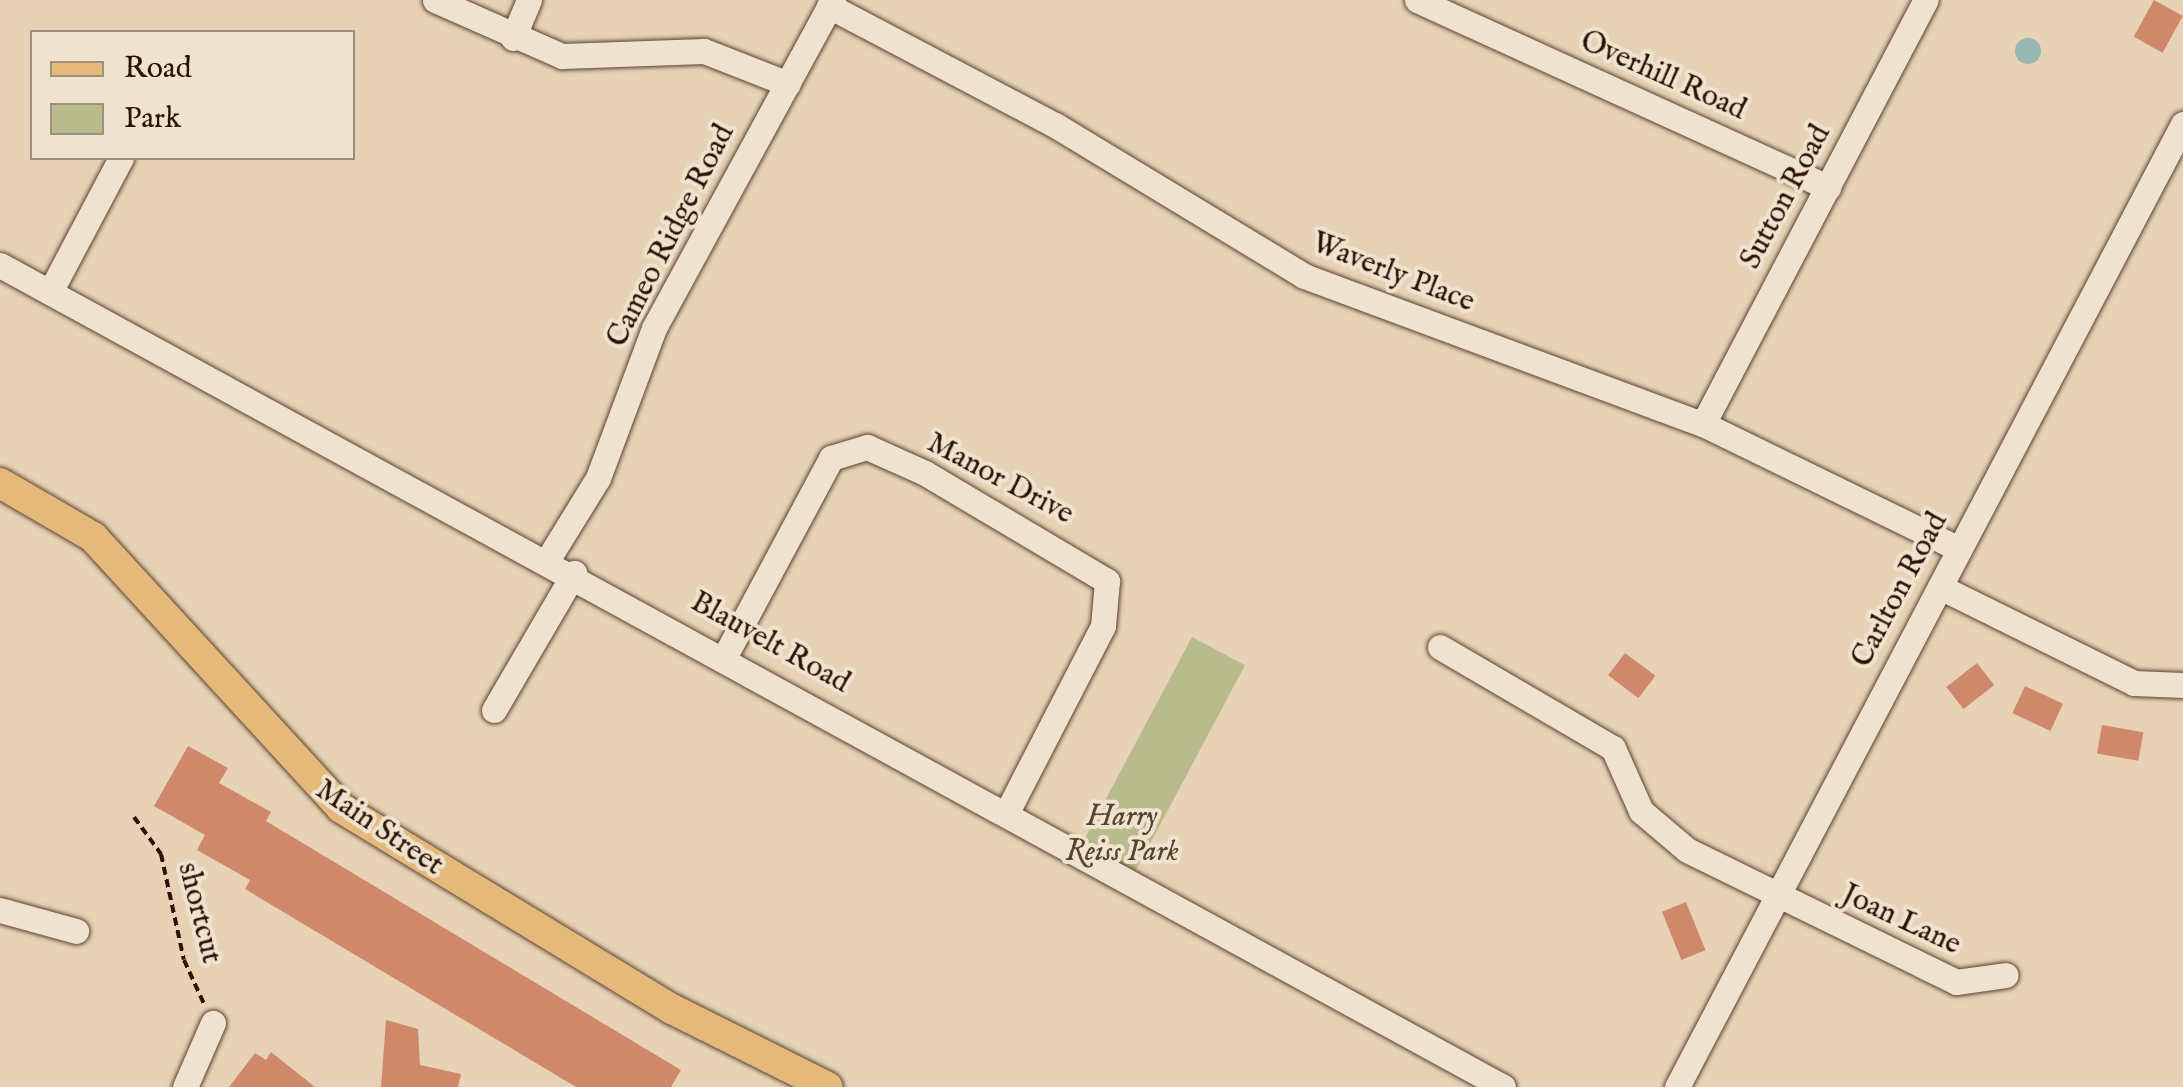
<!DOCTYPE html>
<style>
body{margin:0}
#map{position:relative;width:2183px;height:1087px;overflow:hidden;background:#e7d2b5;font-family:"IM FELL English",serif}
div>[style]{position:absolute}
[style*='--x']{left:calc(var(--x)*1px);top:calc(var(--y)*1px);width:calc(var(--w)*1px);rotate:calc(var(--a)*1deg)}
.green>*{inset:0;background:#b8bb8b;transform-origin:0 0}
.water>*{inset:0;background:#97b7b2}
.round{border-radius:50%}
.building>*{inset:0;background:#cf886a;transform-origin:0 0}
.path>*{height:4px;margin-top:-2px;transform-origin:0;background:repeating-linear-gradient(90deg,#2c1205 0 8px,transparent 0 13px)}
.roads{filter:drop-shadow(0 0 2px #5b4231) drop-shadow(0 0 2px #5b4231)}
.minor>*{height:25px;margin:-12.5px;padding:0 12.5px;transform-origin:12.5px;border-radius:12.5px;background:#efe2cf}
.major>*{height:30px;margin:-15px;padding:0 15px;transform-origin:15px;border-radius:15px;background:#e4b97a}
span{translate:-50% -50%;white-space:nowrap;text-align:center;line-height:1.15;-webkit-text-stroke:8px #efe2cf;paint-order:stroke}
.street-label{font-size:30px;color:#2c1205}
.park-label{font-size:30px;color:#56452d;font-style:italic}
.legend{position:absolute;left:30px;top:30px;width:325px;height:130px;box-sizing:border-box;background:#efe2cf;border:2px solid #a18f7e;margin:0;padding:12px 18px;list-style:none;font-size:30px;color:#2c1205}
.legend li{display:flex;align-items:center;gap:20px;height:50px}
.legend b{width:50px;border:2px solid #a18f7e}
</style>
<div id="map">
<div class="green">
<div style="left:1192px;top:637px;width:60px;height:240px;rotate:28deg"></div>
</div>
<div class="water">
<div class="round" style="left:2015px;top:38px;width:26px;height:26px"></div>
</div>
<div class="building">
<div style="left:2154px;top:0;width:33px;height:42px;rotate:29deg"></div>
<div style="left:1625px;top:653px;width:38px;height:28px;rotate:37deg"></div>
<div style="left:1977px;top:663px;width:28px;height:39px;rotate:52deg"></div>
<div style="left:2025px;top:686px;width:42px;height:30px;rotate:25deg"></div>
<div style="left:2102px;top:725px;width:42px;height:29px;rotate:10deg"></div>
<div style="clip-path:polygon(188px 746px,228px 768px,219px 783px,271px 812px,266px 821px,681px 1070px,671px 1087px,576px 1087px,245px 889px,250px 880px,197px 850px,205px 835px,154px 806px)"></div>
<div style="left:1686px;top:902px;width:52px;height:26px;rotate:68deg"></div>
<div style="clip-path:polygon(386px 1020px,418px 1029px,420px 1065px,461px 1074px,458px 1087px,381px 1087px)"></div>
<div style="clip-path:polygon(271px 1052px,315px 1087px,229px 1087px,255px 1053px,266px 1060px)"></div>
</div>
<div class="path">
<div style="--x:134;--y:817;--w:46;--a:53.9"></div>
<div style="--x:161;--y:854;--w:108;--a:77.8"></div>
<div style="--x:184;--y:960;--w:51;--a:65.5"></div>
</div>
<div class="roads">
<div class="minor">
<div style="--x:435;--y:0;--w:139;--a:23.8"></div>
<div style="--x:562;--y:56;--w:142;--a:-2"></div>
<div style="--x:704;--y:51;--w:90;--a:21.4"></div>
<div style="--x:1417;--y:0;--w:452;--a:24.5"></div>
<div style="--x:829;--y:6;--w:255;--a:27.8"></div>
<div style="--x:1055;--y:125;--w:291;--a:31.2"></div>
<div style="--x:1304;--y:276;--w:426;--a:20.4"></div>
<div style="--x:1703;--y:424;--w:285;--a:26"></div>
<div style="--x:513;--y:38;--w:41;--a:-67.2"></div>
<div style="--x:0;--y:265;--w:1713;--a:28.67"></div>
<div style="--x:50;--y:292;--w:152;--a:-62.1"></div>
<div style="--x:1703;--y:424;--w:479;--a:-62.3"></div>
<div style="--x:548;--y:559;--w:95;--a:-58.3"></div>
<div style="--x:598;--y:478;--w:160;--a:-69.5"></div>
<div style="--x:654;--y:328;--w:374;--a:-61.4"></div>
<div style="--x:1940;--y:587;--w:216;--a:26.3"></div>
<div style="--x:2134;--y:683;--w:49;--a:2.3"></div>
<div style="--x:1440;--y:647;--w:200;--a:30.3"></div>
<div style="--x:1613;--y:748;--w:69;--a:66"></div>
<div style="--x:1641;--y:811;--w:60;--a:40.3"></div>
<div style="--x:1687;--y:850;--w:300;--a:26.1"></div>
<div style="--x:1956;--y:982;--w:50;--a:-8"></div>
<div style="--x:725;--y:656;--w:225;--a:-61.8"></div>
<div style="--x:831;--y:458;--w:38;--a:-17"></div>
<div style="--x:867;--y:447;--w:64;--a:24.1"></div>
<div style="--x:925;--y:473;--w:212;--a:30.7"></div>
<div style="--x:1107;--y:581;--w:45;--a:95.1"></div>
<div style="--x:1103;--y:626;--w:207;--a:117.3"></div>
<div style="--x:494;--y:710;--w:159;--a:-59.7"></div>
<div style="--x:0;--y:910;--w:79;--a:15.4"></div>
<div style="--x:185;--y:1087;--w:70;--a:-66.4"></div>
<div style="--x:1677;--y:1087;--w:1088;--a:-62.28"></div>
</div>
<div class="major">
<div style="--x:0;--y:483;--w:108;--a:30.1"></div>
<div style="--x:93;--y:537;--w:367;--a:47.5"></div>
<div style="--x:341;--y:808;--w:387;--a:31.3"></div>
<div style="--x:672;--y:1009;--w:174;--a:26.6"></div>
</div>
</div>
<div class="street-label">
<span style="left:1663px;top:76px;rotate:24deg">Overhill Road</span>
<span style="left:1786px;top:197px;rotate:-62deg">Sutton Road</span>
<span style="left:671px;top:236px;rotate:-63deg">Cameo Ridge Road</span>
<span style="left:1393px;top:273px;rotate:21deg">Waverly Place</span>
<span style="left:1000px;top:479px;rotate:28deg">Manor Drive</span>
<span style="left:1900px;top:590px;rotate:-62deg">Carlton Road</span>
<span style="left:770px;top:643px;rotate:29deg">Blauvelt Road</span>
<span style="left:379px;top:828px;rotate:34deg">Main Street</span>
<span style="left:199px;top:913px;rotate:76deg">shortcut</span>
<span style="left:1901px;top:920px;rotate:25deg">Joan Lane</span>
</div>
<div class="park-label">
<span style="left:1122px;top:834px">Harry<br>Reiss Park</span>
</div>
<ul class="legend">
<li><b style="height:12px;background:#e4b97a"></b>Road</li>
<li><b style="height:28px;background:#b8bb8b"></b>Park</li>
</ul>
</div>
